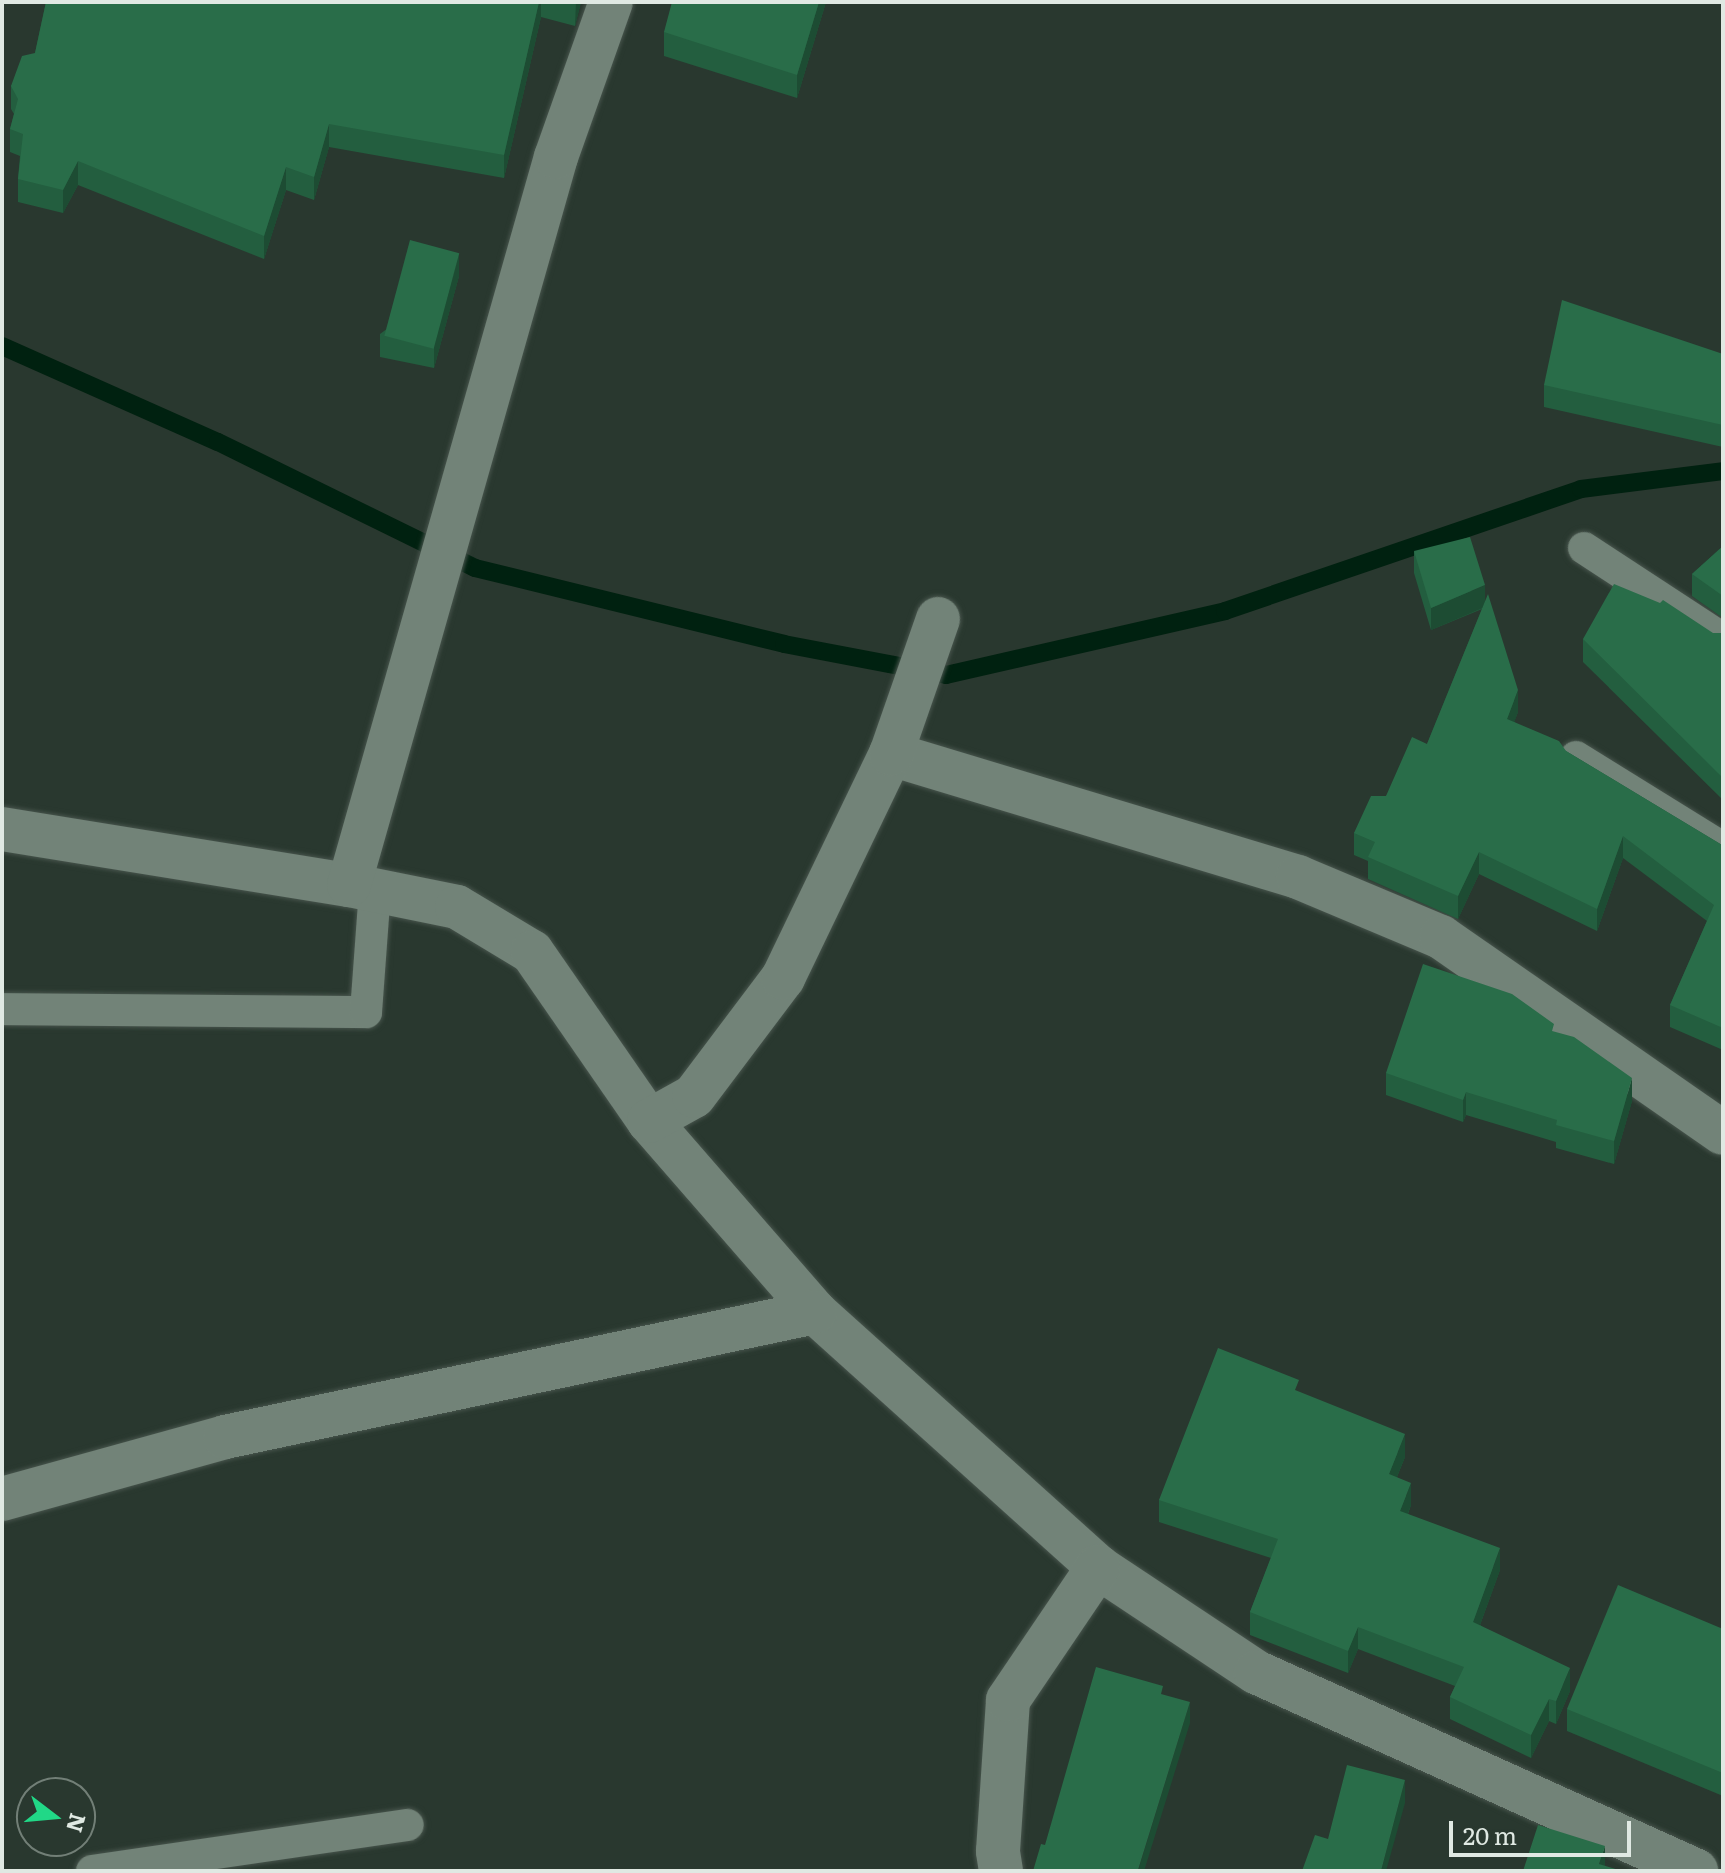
<!DOCTYPE html>
<style>
body{margin:0}
#map{position:relative;width:1725px;height:1873px;overflow:hidden;background:#29382f;font-family:Literata,serif}
div>[style]{position:absolute}
[style*='--x']{left:calc(var(--x)*1px);top:calc(var(--y)*1px);width:calc(var(--w)*1px);rotate:calc(var(--a)*1deg)}
.stream>*{height:18px;margin:-9px;padding:0 9px;transform-origin:9px;border-radius:9px;background:#002110}
.roads{filter:drop-shadow(0 0 2px #47544c) drop-shadow(0 0 2px #47544c)}
.lane>*{height:32px;margin:-16px;padding:0 16px;transform-origin:16px;border-radius:16px;background:#728378}
.street>*{height:44px;margin:-22px;padding:0 22px;transform-origin:22px;border-radius:22px;background:#728378}
.wall>*{inset:0;background:#235e3f}
.shaded-wall>*{inset:0;background:#1d4c33}
.building>*{inset:0;background:#296d49;transform-origin:0 0}
span{translate:-50% -50%;white-space:nowrap;text-align:center;line-height:1.15;-webkit-text-stroke:7px #29382f;paint-order:stroke}
.frame{position:absolute;inset:0;border:4px solid #e0e9e3;pointer-events:none}
.north{position:absolute;left:16px;top:1777px;width:80px;height:80px;box-sizing:border-box;background:#29382f;border:2px solid #727f77;border-radius:50%;rotate:106deg;font-size:22px;font-weight:700;line-height:32px;text-align:center;color:#e0e9e3}
.north::after{content:'';display:block;margin:auto;width:28px;height:36px;background:#21d887;clip-path:polygon(50% 0,100% 100%,50% 72%,0 100%)}
.scale{position:absolute;left:1449px;top:1821px;width:182px;height:36px;box-sizing:border-box;border:4px solid #e0e9e3;border-top:0;padding-left:10px;font-size:24px;line-height:28px;white-space:nowrap;color:#e0e9e3;-webkit-text-stroke:6px #29382f;paint-order:stroke}
</style>
<div id="map">
<div class="stream">
<div style="--x:2;--y:346;--w:236;--a:24"></div>
<div style="--x:218;--y:442;--w:286;--a:26.1"></div>
<div style="--x:475;--y:568;--w:318;--a:13.8"></div>
<div style="--x:784;--y:644;--w:165;--a:10.8"></div>
<div style="--x:946;--y:675;--w:286;--a:-12.9"></div>
<div style="--x:1225;--y:611;--w:376;--a:-18.9"></div>
<div style="--x:1581;--y:489;--w:143;--a:-7.2"></div>
</div>
<div class="roads">
<div class="lane">
<div style="--x:1584;--y:548;--w:166;--a:33.2"></div>
<div style="--x:1576;--y:757;--w:173;--a:31.8"></div>
<div style="--x:2;--y:1009;--w:364;--a:0.5"></div>
<div style="--x:366;--y:1012;--w:122;--a:-85.8"></div>
<div style="--x:92;--y:1871;--w:319;--a:-8.3"></div>
</div>
<div class="street">
<div style="--x:891;--y:754;--w:425;--a:16.8"></div>
<div style="--x:1298;--y:877;--w:155;--a:22.8"></div>
<div style="--x:1441;--y:937;--w:343;--a:34.8"></div>
<div style="--x:2;--y:829;--w:351;--a:9.2"></div>
<div style="--x:349;--y:885;--w:110;--a:11.5"></div>
<div style="--x:457;--y:907;--w:87;--a:31"></div>
<div style="--x:532;--y:952;--w:206;--a:55.3"></div>
<div style="--x:649;--y:1121;--w:253;--a:49"></div>
<div style="--x:815;--y:1312;--w:381;--a:42"></div>
<div style="--x:1098;--y:1567;--w:190;--a:33.6"></div>
<div style="--x:1256;--y:1672;--w:483;--a:24.3"></div>
<div style="--x:349;--y:885;--w:757;--a:-74.13"></div>
<div style="--x:556;--y:157;--w:164;--a:-70.5"></div>
<div style="--x:649;--y:1121;--w:51;--a:-29.1"></div>
<div style="--x:694;--y:1096;--w:148;--a:-53"></div>
<div style="--x:783;--y:978;--w:249;--a:-64.3"></div>
<div style="--x:891;--y:754;--w:143;--a:-70.8"></div>
<div style="--x:2;--y:1499;--w:231;--a:-15.5"></div>
<div style="--x:225;--y:1437;--w:603;--a:-11.96"></div>
<div style="--x:1001;--y:1871;--w:20;--a:-99"></div>
<div style="--x:998;--y:1851;--w:151;--a:-86.2"></div>
<div style="--x:1008;--y:1700;--w:161;--a:-55.9"></div>
</div>
</div>
<div class="wall">
<div style="clip-path:polygon(46px 2px,581px 2px,575px 26px,541px 17px,504px 178px,329px 147px,314px 200px,286px 190px,264px 259px,78px 185px,63px 213px,18px 202px,18px 179px,20px 156px,10px 152px,10px 129px,14px 114px,11px 109px,11px 86px,35px 53px)"></div>
<div style="clip-path:polygon(826px 2px,797px 98px,664px 56px,664px 32px)"></div>
<div style="clip-path:polygon(459px 276px,434px 368px,380px 357px,380px 334px)"></div>
<div style="clip-path:polygon(1723px 354px,1723px 447px,1544px 407px,1544px 385px)"></div>
<div style="clip-path:polygon(1723px 546px,1723px 618px,1692px 596px,1692px 574px)"></div>
<div style="clip-path:polygon(1414px 551px,1485px 601px,1518px 712px,1514px 722px,1566px 751px,1722px 845px,1723px 844px,1723px 1050px,1670px 1027px,1670px 1005px,1707px 921px,1623px 858px,1597px 931px,1479px 874px,1458px 919px,1368px 879px,1368px 861px,1354px 855px,1354px 833px,1386px 796px,1427px 744px,1482px 609px,1431px 630px,1414px 573px)"></div>
<div style="clip-path:polygon(1713px 633px,1723px 633px,1723px 800px,1583px 662px,1583px 639px)"></div>
<div style="clip-path:polygon(1554px 1032px,1632px 1101px,1614px 1164px,1556px 1148px,1556px 1142px,1466px 1115px,1463px 1122px,1386px 1095px,1386px 1073px)"></div>
<div style="clip-path:polygon(1299px 1392px,1405px 1457px,1397px 1477px,1411px 1505px,1408px 1514px,1500px 1570px,1480px 1625px,1570px 1691px,1556px 1724px,1549px 1721px,1531px 1758px,1450px 1719px,1450px 1697px,1455px 1686px,1358px 1649px,1348px 1673px,1250px 1635px,1250px 1612px,1271px 1558px,1159px 1522px,1159px 1500px)"></div>
<div style="clip-path:polygon(1723px 1629px,1723px 1796px,1567px 1731px,1567px 1709px)"></div>
</div>
<div class="shaded-wall">
<div style="clip-path:polygon(539px 2px,541px 2px,541px 17px,504px 178px,504px 155px)"></div>
<div style="clip-path:polygon(576px 2px,581px 2px,575px 26px)"></div>
<div style="clip-path:polygon(819px 2px,826px 2px,797px 98px,797px 75px)"></div>
<div style="clip-path:polygon(329px 124px,329px 147px,314px 200px,314px 177px)"></div>
<div style="clip-path:polygon(78px 161px,78px 185px,63px 213px,63px 190px)"></div>
<div style="clip-path:polygon(286px 167px,286px 190px,264px 259px,264px 236px)"></div>
<div style="clip-path:polygon(459px 253px,459px 276px,434px 368px,434px 345px)"></div>
<div style="clip-path:polygon(1485px 585px,1485px 607px,1431px 630px,1431px 608px)"></div>
<div style="clip-path:polygon(1518px 690px,1518px 712px,1507px 741px,1507px 719px)"></div>
<div style="clip-path:polygon(1623px 836px,1623px 858px,1597px 931px,1597px 909px)"></div>
<div style="clip-path:polygon(1479px 852px,1479px 874px,1458px 919px,1458px 896px)"></div>
<div style="clip-path:polygon(1632px 1078px,1632px 1101px,1614px 1164px,1614px 1141px)"></div>
<div style="clip-path:polygon(1466px 1092px,1466px 1115px,1463px 1122px,1463px 1100px)"></div>
<div style="clip-path:polygon(1405px 1434px,1405px 1457px,1389px 1496px,1389px 1474px)"></div>
<div style="clip-path:polygon(1411px 1483px,1411px 1505px,1400px 1534px,1400px 1511px)"></div>
<div style="clip-path:polygon(1500px 1548px,1500px 1570px,1473px 1644px,1473px 1622px)"></div>
<div style="clip-path:polygon(1358px 1627px,1358px 1649px,1348px 1673px,1348px 1651px)"></div>
<div style="clip-path:polygon(1570px 1668px,1570px 1691px,1556px 1724px,1556px 1701px)"></div>
<div style="clip-path:polygon(1549px 1699px,1549px 1721px,1531px 1758px,1531px 1735px)"></div>
<div style="clip-path:polygon(1190px 1702px,1190px 1723px,1144px 1871px,1138px 1871px)"></div>
<div style="clip-path:polygon(1405px 1780px,1405px 1803px,1386px 1871px,1381px 1871px)"></div>
<div style="clip-path:polygon(1605px 1846px,1605px 1869px,1599px 1864px)"></div>
</div>
<div class="building">
<div style="clip-path:polygon(46px 2px,539px 2px,504px 155px,329px 124px,314px 177px,286px 167px,264px 236px,78px 161px,63px 190px,18px 179px,23px 134px,10px 129px,18px 99px,11px 86px,22px 56px,35px 53px)"></div>
<div style="clip-path:polygon(672px 2px,819px 2px,797px 75px,664px 32px)"></div>
<div style="left:410px;top:240px;width:51px;height:99px;rotate:15deg"></div>
<div style="clip-path:polygon(1562px 300px,1723px 354px,1723px 425px,1544px 385px)"></div>
<div style="clip-path:polygon(1470px 537px,1485px 585px,1431px 608px,1414px 551px)"></div>
<div style="clip-path:polygon(1723px 546px,1723px 596px,1692px 574px)"></div>
<div style="clip-path:polygon(1614px 584px,1660px 603px,1663px 600px,1713px 633px,1723px 633px,1723px 778px,1583px 639px)"></div>
<div style="clip-path:polygon(1488px 594px,1518px 690px,1507px 719px,1559px 741px,1566px 751px,1722px 845px,1723px 844px,1723px 1028px,1670px 1005px,1714px 905px,1623px 836px,1597px 909px,1479px 852px,1458px 896px,1368px 857px,1375px 842px,1354px 833px,1371px 796px,1386px 796px,1412px 737px,1427px 744px)"></div>
<div style="clip-path:polygon(1423px 964px,1512px 994px,1554px 1024px,1552px 1031px,1574px 1037px,1632px 1078px,1614px 1141px,1556px 1125px,1557px 1120px,1466px 1092px,1463px 1100px,1386px 1073px)"></div>
<div style="clip-path:polygon(1218px 1348px,1299px 1380px,1295px 1390px,1405px 1434px,1389px 1474px,1411px 1483px,1400px 1511px,1500px 1548px,1473px 1622px,1570px 1668px,1556px 1701px,1549px 1699px,1531px 1735px,1450px 1697px,1464px 1667px,1358px 1627px,1348px 1651px,1250px 1612px,1278px 1539px,1159px 1500px)"></div>
<div style="clip-path:polygon(1618px 1585px,1723px 1629px,1723px 1773px,1567px 1709px)"></div>
<div style="clip-path:polygon(1096px 1667px,1163px 1686px,1161px 1694px,1190px 1702px,1138px 1870px,1142px 1871px,1033px 1871px,1041px 1844px,1045px 1845px)"></div>
<div style="clip-path:polygon(1347px 1765px,1405px 1780px,1381px 1871px,1302px 1871px,1315px 1835px,1328px 1839px)"></div>
<div style="clip-path:polygon(1538px 1825px,1605px 1846px,1599px 1864px,1622px 1871px,1523px 1871px)"></div>
</div>
<div class="frame"></div>
<div class="north">N</div>
<div class="scale">20 m</div>
</div>
